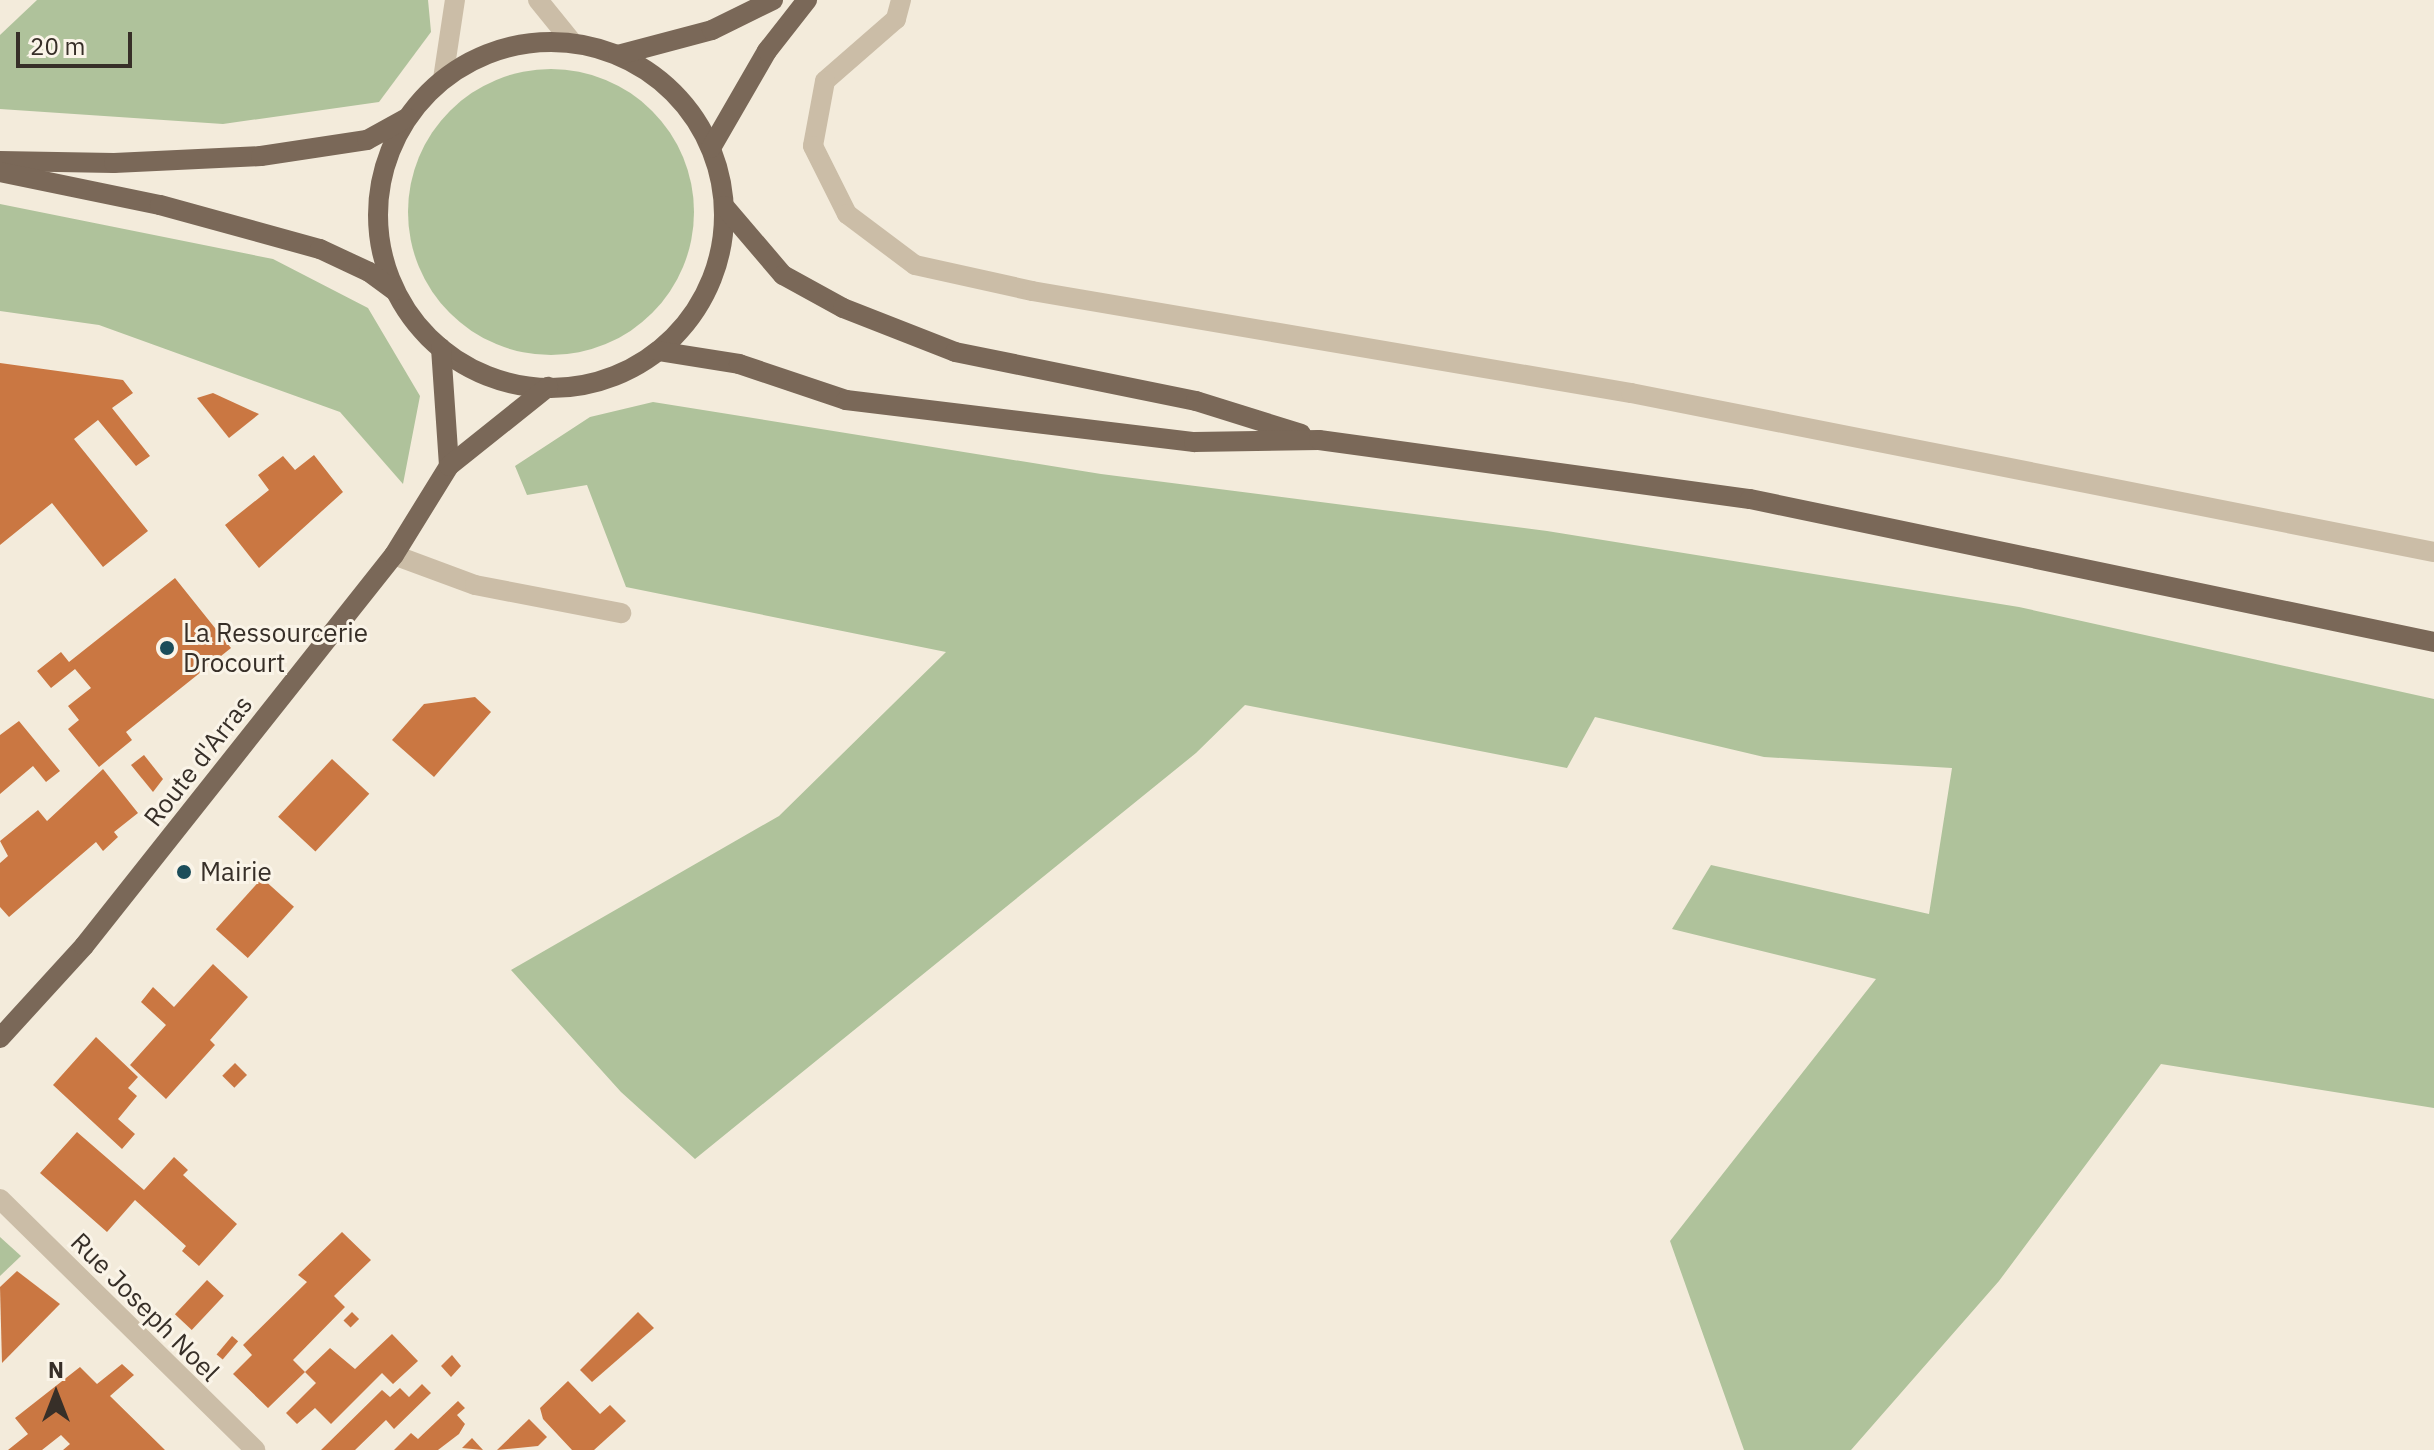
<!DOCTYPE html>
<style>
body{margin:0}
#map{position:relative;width:2434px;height:1450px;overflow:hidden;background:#f3ebdb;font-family:"IBM Plex Sans",sans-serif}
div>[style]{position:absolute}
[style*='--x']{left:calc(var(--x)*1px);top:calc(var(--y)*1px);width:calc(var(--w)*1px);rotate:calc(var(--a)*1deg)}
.green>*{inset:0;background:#afc29b}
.round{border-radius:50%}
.building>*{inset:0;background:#ca7742;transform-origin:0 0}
.minor>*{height:20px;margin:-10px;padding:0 10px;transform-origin:10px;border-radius:10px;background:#cbbda7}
.major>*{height:20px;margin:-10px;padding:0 10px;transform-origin:10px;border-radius:10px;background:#7a6858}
.major>.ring{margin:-10px;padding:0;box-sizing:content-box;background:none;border:20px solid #7a6858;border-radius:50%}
.dots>*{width:22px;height:22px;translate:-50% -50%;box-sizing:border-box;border:4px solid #faf4e8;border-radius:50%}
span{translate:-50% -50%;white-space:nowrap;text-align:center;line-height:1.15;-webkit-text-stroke:6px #faf4e8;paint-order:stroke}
.poi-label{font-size:26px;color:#372f28}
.left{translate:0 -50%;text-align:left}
.street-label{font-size:26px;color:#372f28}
.north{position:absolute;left:16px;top:1354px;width:80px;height:80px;-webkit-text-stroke:6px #faf4e8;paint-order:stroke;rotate:0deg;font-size:22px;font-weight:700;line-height:32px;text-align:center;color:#372f28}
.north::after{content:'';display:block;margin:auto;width:28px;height:36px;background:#372f28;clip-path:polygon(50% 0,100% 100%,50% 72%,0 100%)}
.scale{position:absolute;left:16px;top:32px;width:116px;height:36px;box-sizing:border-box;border:4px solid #372f28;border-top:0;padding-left:10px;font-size:24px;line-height:28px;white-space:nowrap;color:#372f28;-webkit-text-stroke:6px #faf4e8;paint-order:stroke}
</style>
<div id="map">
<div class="green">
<div style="clip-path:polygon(37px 0,428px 0,431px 32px,379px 102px,223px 124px,0 109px,0 35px)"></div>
<div class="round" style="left:408px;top:69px;width:286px;height:286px"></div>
<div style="clip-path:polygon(0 204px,273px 259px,368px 308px,420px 396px,403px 484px,340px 412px,99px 325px,0 311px)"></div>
<div style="clip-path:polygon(653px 402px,1101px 474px,1547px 531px,2019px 607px,2434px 699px,2434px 1108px,2161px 1064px,1999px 1281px,1851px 1450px,1744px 1450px,1670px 1241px,1876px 979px,1672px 929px,1711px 865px,1929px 914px,1952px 768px,1764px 757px,1595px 717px,1567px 768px,1245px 705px,1196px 753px,695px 1159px,621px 1092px,511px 970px,779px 816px,946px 652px,626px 587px,587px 485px,527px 495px,515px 466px,590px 417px)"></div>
<div style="clip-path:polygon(0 1237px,21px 1256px,0 1276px)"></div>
</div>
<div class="building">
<div style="clip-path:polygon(0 363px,123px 380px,133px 393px,112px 408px,150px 456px,136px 466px,98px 420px,74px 439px,148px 531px,103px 567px,52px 503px,0 545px)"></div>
<div style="clip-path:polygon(213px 393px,259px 414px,229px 438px,197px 398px)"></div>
<div style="clip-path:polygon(314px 455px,343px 492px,259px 568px,225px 525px,269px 490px,258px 475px,283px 456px,295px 470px)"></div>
<div style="clip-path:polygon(175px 578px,231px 648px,126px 732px,132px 740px,99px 767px,68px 729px,79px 720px,68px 706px,91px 688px,75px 669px,51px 688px,37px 671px,61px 652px,69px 662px)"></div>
<div style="clip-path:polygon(475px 697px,491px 712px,434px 777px,392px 740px,424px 704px)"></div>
<div style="clip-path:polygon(19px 721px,60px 771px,46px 782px,33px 766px,0 794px,0 735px)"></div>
<div style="clip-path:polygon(144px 755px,163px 779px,153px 792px,131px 765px)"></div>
<div style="left:332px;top:759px;width:51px;height:79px;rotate:43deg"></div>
<div style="clip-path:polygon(103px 769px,138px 813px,114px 832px,118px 837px,103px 851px,96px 842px,9px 917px,0 907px,0 863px,8px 856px,0 841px,38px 810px,47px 821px)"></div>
<div style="left:262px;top:878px;width:43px;height:69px;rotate:42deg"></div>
<div style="clip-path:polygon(213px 964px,248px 997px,210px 1040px,215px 1045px,166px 1099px,130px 1065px,166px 1025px,141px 1002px,153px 987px,174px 1007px)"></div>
<div style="clip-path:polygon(96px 1037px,138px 1077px,128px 1088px,137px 1096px,118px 1119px,135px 1134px,122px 1149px,53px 1085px)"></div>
<div style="left:235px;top:1063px;width:17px;height:18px;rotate:45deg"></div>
<div style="clip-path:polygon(77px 1132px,144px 1190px,174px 1157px,188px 1170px,183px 1175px,237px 1224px,199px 1266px,182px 1251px,186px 1246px,135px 1200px,107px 1232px,40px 1173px)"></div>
<div style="clip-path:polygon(342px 1232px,371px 1260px,334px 1296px,345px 1307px,293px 1360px,305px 1372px,268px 1408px,233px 1374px,252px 1355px,243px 1345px,307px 1282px,298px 1275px)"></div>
<div style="clip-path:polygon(17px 1271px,60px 1304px,2px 1363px,0 1287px)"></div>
<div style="left:207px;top:1280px;width:23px;height:47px;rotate:43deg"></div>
<div style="left:352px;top:1312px;width:10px;height:12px;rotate:45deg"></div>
<div style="clip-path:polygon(638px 1312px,654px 1328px,592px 1382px,580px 1370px)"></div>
<div style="clip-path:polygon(392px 1334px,418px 1361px,393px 1384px,382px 1373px,331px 1424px,315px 1408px,297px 1424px,286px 1413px,316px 1383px,305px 1372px,330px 1348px,355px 1369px)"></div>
<div style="left:232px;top:1336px;width:8px;height:24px;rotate:40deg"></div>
<div style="clip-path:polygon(452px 1355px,461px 1366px,451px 1377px,441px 1366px)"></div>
<div style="clip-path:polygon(122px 1364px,134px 1375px,110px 1396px,165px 1450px,63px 1450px,70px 1444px,61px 1435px,42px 1450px,8px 1450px,28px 1434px,15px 1418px,80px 1367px,97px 1384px)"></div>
<div style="clip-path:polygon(568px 1381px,600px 1414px,610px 1405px,626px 1421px,594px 1450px,572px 1450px,543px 1419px,540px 1408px)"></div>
<div style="clip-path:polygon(422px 1384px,431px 1393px,394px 1429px,386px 1420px,355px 1450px,321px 1450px,382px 1390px,390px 1397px,400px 1388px,409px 1397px)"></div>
<div style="clip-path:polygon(458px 1401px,465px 1408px,457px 1415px,465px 1424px,459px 1434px,438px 1450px,394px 1450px,411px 1433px,418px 1439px)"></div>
<div style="clip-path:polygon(529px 1419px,547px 1437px,538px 1446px,497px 1450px)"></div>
<div style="clip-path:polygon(472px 1438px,483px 1450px,462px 1448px)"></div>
</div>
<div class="minor">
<div style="--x:538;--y:0;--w:55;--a:50.9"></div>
<div style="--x:901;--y:0;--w:20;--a:105"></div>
<div style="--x:896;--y:19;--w:94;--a:138.9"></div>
<div style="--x:825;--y:81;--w:66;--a:100.5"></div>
<div style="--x:813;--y:146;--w:76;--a:63.4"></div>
<div style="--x:847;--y:214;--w:85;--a:36.9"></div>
<div style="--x:915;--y:265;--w:120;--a:12.5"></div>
<div style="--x:1032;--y:291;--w:608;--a:9.66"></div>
<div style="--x:1631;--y:393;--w:819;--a:11.2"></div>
<div style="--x:443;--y:79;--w:80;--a:-81.4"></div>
<div style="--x:394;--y:555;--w:86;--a:20.3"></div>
<div style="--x:475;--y:585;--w:149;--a:10.9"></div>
<div style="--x:0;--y:1199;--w:358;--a:44.5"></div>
</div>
<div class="major">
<div class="ring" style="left:378px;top:42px;width:326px;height:326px"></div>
<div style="--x:618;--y:55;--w:97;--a:-14.9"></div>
<div style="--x:712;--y:30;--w:68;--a:-26.2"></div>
<div style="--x:711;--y:148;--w:112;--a:-60"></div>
<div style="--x:767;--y:51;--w:65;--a:-51.9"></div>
<div style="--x:0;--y:161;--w:114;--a:1"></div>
<div style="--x:114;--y:163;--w:147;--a:-2.7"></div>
<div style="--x:261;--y:156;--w:107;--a:-8.6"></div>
<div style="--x:367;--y:140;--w:46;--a:-28.8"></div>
<div style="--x:0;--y:172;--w:163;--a:11.7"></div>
<div style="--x:160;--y:205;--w:166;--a:15.4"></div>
<div style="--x:320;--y:249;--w:54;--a:25.1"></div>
<div style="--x:369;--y:272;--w:32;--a:36"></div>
<div style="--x:724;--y:206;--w:91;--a:49.5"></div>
<div style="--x:783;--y:275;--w:68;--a:28.8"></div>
<div style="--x:843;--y:308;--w:120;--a:21.4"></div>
<div style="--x:955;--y:352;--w:246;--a:11.5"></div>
<div style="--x:1196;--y:401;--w:110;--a:17.4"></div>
<div style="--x:441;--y:348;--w:118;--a:86.1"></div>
<div style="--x:658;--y:351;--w:82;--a:9.1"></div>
<div style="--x:739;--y:364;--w:113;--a:18.6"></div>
<div style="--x:846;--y:400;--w:351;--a:6.9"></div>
<div style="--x:1194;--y:442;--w:125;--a:-0.9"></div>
<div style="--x:1319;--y:440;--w:435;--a:7.8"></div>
<div style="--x:1750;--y:499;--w:699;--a:11.81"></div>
<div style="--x:0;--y:1038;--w:125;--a:-47.6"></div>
<div style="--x:84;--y:946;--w:499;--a:-51.6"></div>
<div style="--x:394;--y:555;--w:105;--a:-58.3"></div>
<div style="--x:449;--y:466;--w:127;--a:-38.6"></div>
</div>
<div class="dots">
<div style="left:167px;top:648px;background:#1b4d5a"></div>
<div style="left:184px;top:872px;background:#1b4d5a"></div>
</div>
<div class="poi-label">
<span class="left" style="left:183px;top:648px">La Ressourcerie<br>Drocourt</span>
<span class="left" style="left:200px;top:872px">Mairie</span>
</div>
<div class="street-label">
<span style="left:198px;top:761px;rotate:-52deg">Route d'Arras</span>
<span style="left:145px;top:1307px;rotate:45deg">Rue Joseph Noel</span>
</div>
<div class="north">N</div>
<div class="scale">20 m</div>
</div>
